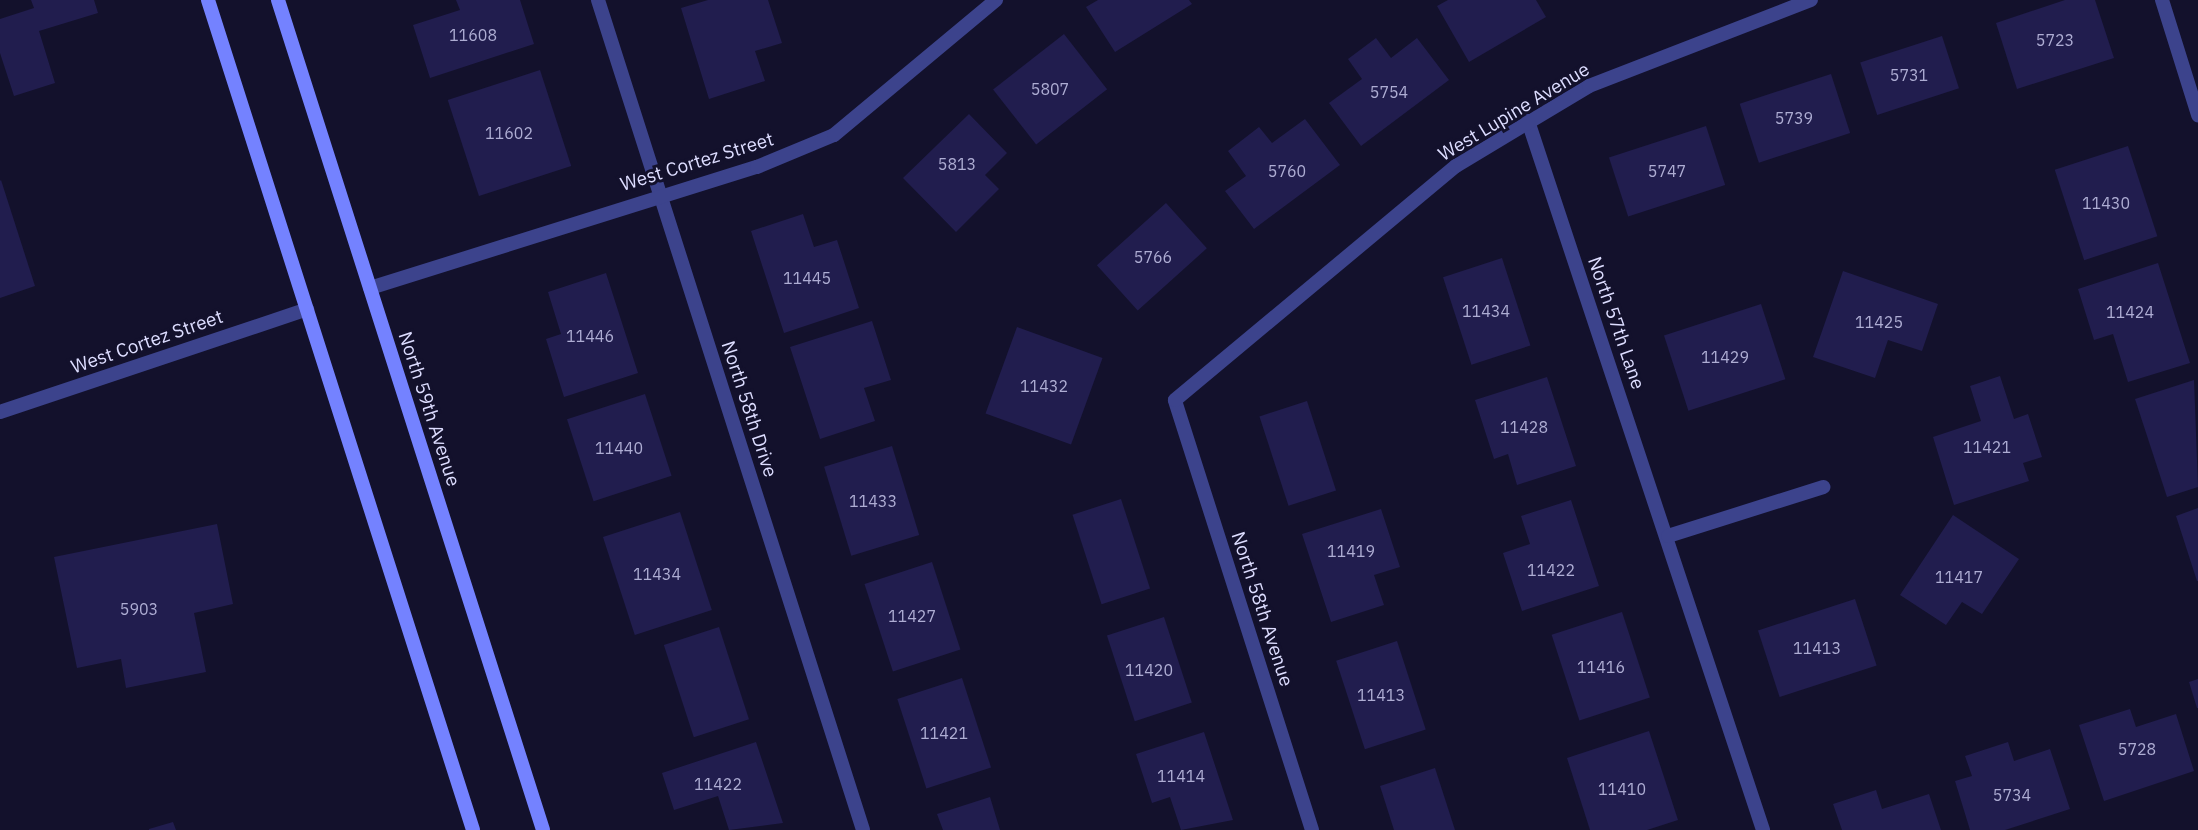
<!DOCTYPE html>
<style>
body{margin:0}
#map{position:relative;width:2198px;height:830px;overflow:hidden;background:#13112c;font-family:"IBM Plex Sans",sans-serif}
div>[style]{position:absolute}
[style*='--x']{left:calc(var(--x)*1px);top:calc(var(--y)*1px);width:calc(var(--w)*1px);rotate:calc(var(--a)*1deg)}
.building>*{inset:0;background:#211d4e;transform-origin:0 0}
.minor>*{height:14px;margin:-7px;padding:0 7px;transform-origin:7px;border-radius:7px;background:#3c438c}
.secondary>*{height:14px;margin:-7px;padding:0 7px;transform-origin:7px;border-radius:7px;background:#7482ff}
span{translate:-50% -50%;white-space:nowrap;text-align:center;line-height:1.15;-webkit-text-stroke:6px #13112c;paint-order:stroke}
.number-label{font-size:16px;color:#aeadd3}
.number-label span{-webkit-text-stroke-width:0}
.street-label{font-size:19px;color:#ddf}
</style>
<div id="map">
<div class="building">
<div style="clip-path:polygon(31px 0,94px 0,98px 13px,39px 31px,55px 83px,14px 96px,0 53px,0 19px,34px 8px)"></div>
<div style="clip-path:polygon(456px 0,520px 0,534px 44px,430px 78px,413px 25px,460px 10px)"></div>
<div style="clip-path:polygon(708px 0,768px 0,782px 43px,755px 51px,765px 81px,709px 99px,681px 8px)"></div>
<div style="clip-path:polygon(1098px 0,1189px 0,1192px 4px,1115px 52px,1086px 7px)"></div>
<div style="clip-path:polygon(1448px 0,1536px 0,1546px 17px,1469px 62px,1437px 6px)"></div>
<div style="clip-path:polygon(2065px 0,2095px 0,2114px 58px,2017px 89px,1996px 23px)"></div>
<div style="left:1064px;top:34px;width:70px;height:90px;rotate:52deg"></div>
<div style="left:1942px;top:36px;width:55px;height:86px;rotate:72deg"></div>
<div style="clip-path:polygon(1376px 38px,1391px 58px,1417px 38px,1449px 80px,1361px 146px,1329px 103px,1362px 79px,1348px 59px)"></div>
<div style="left:540px;top:70px;width:101px;height:97px;rotate:72deg"></div>
<div style="left:1831px;top:74px;width:62px;height:96px;rotate:72deg"></div>
<div style="clip-path:polygon(969px 114px,1007px 153px,985px 175px,999px 189px,956px 232px,903px 178px)"></div>
<div style="clip-path:polygon(1305px 119px,1340px 165px,1254px 229px,1225px 191px,1246px 176px,1228px 151px,1259px 127px,1272px 143px)"></div>
<div style="left:1706px;top:126px;width:62px;height:102px;rotate:72deg"></div>
<div style="left:2128px;top:146px;width:95px;height:77px;rotate:72deg"></div>
<div style="clip-path:polygon(1px 180px,35px 286px,0 298px,0 181px)"></div>
<div style="left:1166px;top:203px;width:61px;height:93px;rotate:48deg"></div>
<div style="clip-path:polygon(803px 214px,814px 247px,837px 240px,859px 308px,784px 333px,751px 231px)"></div>
<div style="left:1502px;top:258px;width:92px;height:62px;rotate:72deg"></div>
<div style="clip-path:polygon(2158px 263px,2190px 363px,2128px 382px,2113px 334px,2094px 340px,2078px 289px)"></div>
<div style="clip-path:polygon(1843px 271px,1938px 304px,1922px 351px,1888px 340px,1875px 378px,1813px 357px)"></div>
<div style="clip-path:polygon(606px 273px,638px 373px,564px 397px,546px 339px,561px 334px,548px 292px)"></div>
<div style="left:1761px;top:304px;width:79px;height:102px;rotate:72deg"></div>
<div style="clip-path:polygon(872px 321px,891px 380px,864px 388px,875px 421px,820px 439px,790px 347px)"></div>
<div style="left:1017px;top:327px;width:91px;height:92px;rotate:20deg"></div>
<div style="clip-path:polygon(2000px 376px,2014px 419px,2028px 414px,2042px 457px,2023px 463px,2029px 481px,1954px 505px,1933px 437px,1981px 421px,1970px 386px)"></div>
<div style="clip-path:polygon(1547px 377px,1576px 466px,1517px 485px,1508px 454px,1494px 459px,1475px 400px)"></div>
<div style="clip-path:polygon(2194px 380px,2198px 487px,2167px 497px,2135px 399px)"></div>
<div style="left:645px;top:394px;width:86px;height:82px;rotate:72deg"></div>
<div style="left:1307px;top:401px;width:94px;height:50px;rotate:72deg"></div>
<div style="left:892px;top:446px;width:93px;height:71px;rotate:73deg"></div>
<div style="left:1121px;top:499px;width:94px;height:51px;rotate:72deg"></div>
<div style="clip-path:polygon(1571px 500px,1599px 586px,1522px 611px,1503px 553px,1530px 544px,1521px 516px)"></div>
<div style="clip-path:polygon(2198px 508px,2198px 581px,2197px 581px,2176px 516px)"></div>
<div style="clip-path:polygon(1381px 509px,1400px 567px,1374px 575px,1384px 605px,1331px 622px,1302px 534px)"></div>
<div style="left:680px;top:512px;width:103px;height:81px;rotate:72deg"></div>
<div style="clip-path:polygon(1953px 515px,2019px 559px,1982px 614px,1962px 602px,1946px 625px,1900px 595px)"></div>
<div style="clip-path:polygon(217px 524px,233px 604px,194px 613px,206px 672px,126px 688px,121px 659px,77px 668px,54px 557px)"></div>
<div style="left:932px;top:562px;width:92px;height:71px;rotate:72deg"></div>
<div style="left:1855px;top:599px;width:70px;height:102px;rotate:72deg"></div>
<div style="left:1622px;top:612px;width:90px;height:74px;rotate:72deg"></div>
<div style="left:1164px;top:617px;width:90px;height:60px;rotate:72deg"></div>
<div style="left:719px;top:627px;width:97px;height:58px;rotate:72deg"></div>
<div style="left:1397px;top:641px;width:93px;height:64px;rotate:72deg"></div>
<div style="left:962px;top:678px;width:94px;height:68px;rotate:72deg"></div>
<div style="clip-path:polygon(2198px 679px,2198px 708px,2197px 708px,2189px 682px)"></div>
<div style="clip-path:polygon(2130px 709px,2136px 727px,2176px 714px,2194px 771px,2104px 801px,2079px 725px)"></div>
<div style="clip-path:polygon(1649px 731px,1678px 820px,1647px 830px,1590px 830px,1567px 758px)"></div>
<div style="clip-path:polygon(1204px 732px,1233px 820px,1181px 830px,1170px 797px,1152px 803px,1136px 754px)"></div>
<div style="clip-path:polygon(756px 742px,783px 823px,729px 830px,718px 796px,674px 810px,662px 773px)"></div>
<div style="clip-path:polygon(2008px 742px,2014px 761px,2050px 749px,2070px 809px,2005px 830px,1970px 830px,1955px 781px,1972px 776px,1965px 756px)"></div>
<div style="clip-path:polygon(1435px 768px,1455px 830px,1394px 830px,1380px 786px)"></div>
<div style="clip-path:polygon(1876px 790px,1882px 809px,1929px 794px,1941px 830px,1842px 830px,1833px 804px)"></div>
<div style="clip-path:polygon(990px 797px,1000px 830px,943px 830px,937px 814px)"></div>
<div style="clip-path:polygon(173px 822px,176px 830px,149px 830px,149px 829px)"></div>
</div>
<div class="minor">
<div style="--x:598;--y:0;--w:871;--a:72.29"></div>
<div style="--x:2162;--y:0;--w:121;--a:72.6"></div>
<div style="--x:1528;--y:121;--w:747;--a:71.66"></div>
<div style="--x:370;--y:288;--w:405;--a:-17.4"></div>
<div style="--x:757;--y:167;--w:83;--a:-22.6"></div>
<div style="--x:834;--y:135;--w:211;--a:-39.8"></div>
<div style="--x:0;--y:412;--w:324;--a:-18.5"></div>
<div style="--x:1668;--y:536;--w:163;--a:-17.5"></div>
<div style="--x:1312;--y:830;--w:451;--a:-107.7"></div>
<div style="--x:1175;--y:400;--w:366;--a:-39.8"></div>
<div style="--x:1456;--y:166;--w:155;--a:-31"></div>
<div style="--x:1589;--y:86;--w:238;--a:-21.2"></div>
</div>
<div class="secondary">
<div style="--x:208;--y:0;--w:871;--a:72.29"></div>
<div style="--x:278;--y:0;--w:871;--a:72.29"></div>
</div>
<div class="number-label">
<span style="left:473px;top:35px">11608</span>
<span style="left:2055px;top:40px">5723</span>
<span style="left:1909px;top:75px">5731</span>
<span style="left:1050px;top:89px">5807</span>
<span style="left:1389px;top:92px">5754</span>
<span style="left:1794px;top:118px">5739</span>
<span style="left:509px;top:133px">11602</span>
<span style="left:957px;top:164px">5813</span>
<span style="left:1287px;top:171px">5760</span>
<span style="left:1667px;top:171px">5747</span>
<span style="left:2106px;top:203px">11430</span>
<span style="left:1153px;top:257px">5766</span>
<span style="left:807px;top:278px">11445</span>
<span style="left:1486px;top:311px">11434</span>
<span style="left:2130px;top:312px">11424</span>
<span style="left:1879px;top:322px">11425</span>
<span style="left:590px;top:336px">11446</span>
<span style="left:1725px;top:357px">11429</span>
<span style="left:1044px;top:386px">11432</span>
<span style="left:1524px;top:427px">11428</span>
<span style="left:1987px;top:447px">11421</span>
<span style="left:619px;top:448px">11440</span>
<span style="left:873px;top:501px">11433</span>
<span style="left:1351px;top:551px">11419</span>
<span style="left:1551px;top:570px">11422</span>
<span style="left:657px;top:574px">11434</span>
<span style="left:1959px;top:577px">11417</span>
<span style="left:139px;top:609px">5903</span>
<span style="left:912px;top:616px">11427</span>
<span style="left:1817px;top:648px">11413</span>
<span style="left:1601px;top:667px">11416</span>
<span style="left:1149px;top:670px">11420</span>
<span style="left:1381px;top:695px">11413</span>
<span style="left:944px;top:733px">11421</span>
<span style="left:2137px;top:749px">5728</span>
<span style="left:1181px;top:776px">11414</span>
<span style="left:718px;top:784px">11422</span>
<span style="left:1622px;top:789px">11410</span>
<span style="left:2012px;top:795px">5734</span>
</div>
<div class="street-label">
<span style="left:1514px;top:112px;rotate:-31deg">West Lupine Avenue</span>
<span style="left:697px;top:162px;rotate:-17deg">West Cortez Street</span>
<span style="left:1616px;top:323px;rotate:71deg">North 57th Lane</span>
<span style="left:147px;top:342px;rotate:-19deg">West Cortez Street</span>
<span style="left:429px;top:409px;rotate:72deg">North 59th Avenue</span>
<span style="left:749px;top:409px;rotate:72deg">North 58th Drive</span>
<span style="left:1262px;top:609px;rotate:72deg">North 58th Avenue</span>
</div>
</div>
